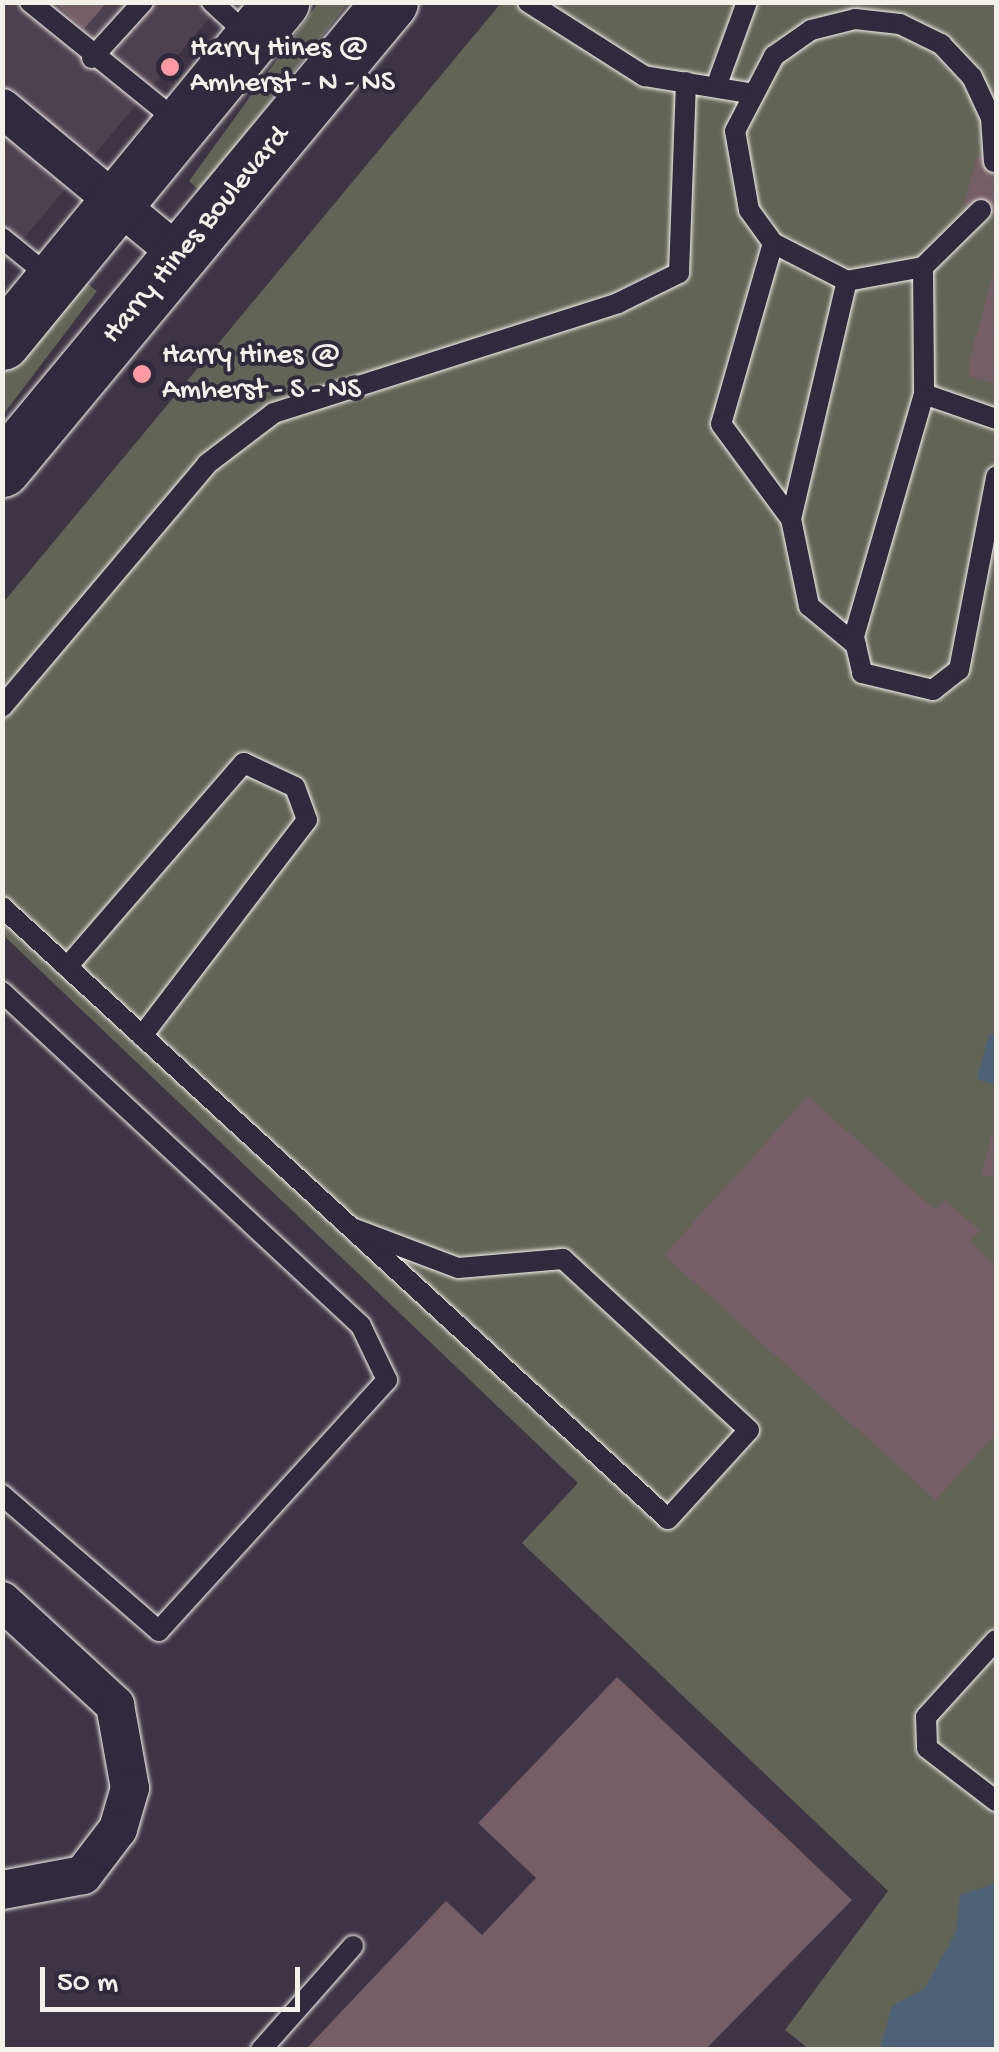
<!DOCTYPE html>
<style>
body{margin:0}
#map{position:relative;width:999px;height:2052px;overflow:hidden;background:#3d3445;font-family:"Gochi Hand",sans-serif}
div>[style]{position:absolute}
[style*='--x']{left:calc(var(--x)*1px);top:calc(var(--y)*1px);width:calc(var(--w)*1px);rotate:calc(var(--a)*1deg)}
.built>*{inset:0;background:#4e414f}
.green>*{inset:0;background:#626456}
.water>*{inset:0;background:#4c6277}
.building>*{inset:0;background:#765e66}
.roads{filter:drop-shadow(0 0 2px #f4f1e8) drop-shadow(0 0 2px #f4f1e8)}
.lane>*{height:20px;margin:-10px;padding:0 10px;transform-origin:10px;border-radius:10px;background:#2f2a3d}
.street>*{height:38px;margin:-19px;padding:0 19px;transform-origin:19px;border-radius:19px;background:#2f2a3d}
.primary>*{height:55px;margin:-27.5px;padding:0 27.5px;transform-origin:27.5px;border-radius:27.5px;background:#2f2a3d}
.dots>*{width:28px;height:28px;translate:-50% -50%;box-sizing:border-box;border:5px solid #2f2a3d;border-radius:50%}
span{translate:-50% -50%;white-space:nowrap;text-align:center;line-height:1.15;-webkit-text-stroke:8px #2f2a3d;paint-order:stroke}
.poi-label{font-size:30px;color:#f4f1e8}
.left{translate:0 -50%;text-align:left}
.street-label{font-size:30px;color:#f4f1e8}
.frame{position:absolute;inset:0;border:5px solid #f4f1e8;pointer-events:none}
.scale{position:absolute;left:40px;top:1967px;width:260px;height:45px;box-sizing:border-box;border:5px solid #f4f1e8;border-top:0;padding-left:12px;font-size:30px;line-height:35px;white-space:nowrap;color:#f4f1e8;-webkit-text-stroke:8px #2f2a3d;paint-order:stroke}
</style>
<div id="map">
<div class="built">
<div style="clip-path:polygon(3px 3px,222px 3px,3px 263px)"></div>
</div>
<div class="green">
<div style="clip-path:polygon(318px 3px,348px 3px,200px 191px,189px 181px)"></div>
<div style="clip-path:polygon(501px 3px,996px 3px,996px 2049px,809px 2049px,785px 2030px,888px 1891px,522px 1543px,578px 1483px,3px 935px,2px 604px)"></div>
<div style="clip-path:polygon(81px 279px,97px 291px,3px 415px,3px 374px)"></div>
</div>
<div class="water">
<div style="clip-path:polygon(989px 1034px,996px 1036px,996px 1085px,977px 1079px)"></div>
<div style="clip-path:polygon(996px 1883px,996px 2049px,880px 2049px,892px 2006px,925px 1988px,956px 1932px,960px 1895px)"></div>
</div>
<div class="building">
<div style="clip-path:polygon(54px 2px,107px 2px,84px 29px)"></div>
<div style="clip-path:polygon(977px 157px,996px 162px,996px 214px,964px 205px)"></div>
<div style="clip-path:polygon(996px 264px,996px 384px,969px 376px,969px 361px)"></div>
<div style="clip-path:polygon(808px 1096px,935px 1210px,945px 1200px,980px 1231px,970px 1241px,996px 1266px,996px 1433px,936px 1500px,664px 1255px)"></div>
<div style="clip-path:polygon(992px 1134px,996px 1135px,996px 1178px,982px 1175px)"></div>
<div style="clip-path:polygon(617px 1677px,852px 1900px,705px 2050px,305px 2050px,446px 1901px,482px 1935px,536px 1878px,478px 1823px)"></div>
</div>
<div class="roads">
<div class="lane">
<div style="--x:30;--y:2;--w:189;--a:39"></div>
<div style="--x:212;--y:2;--w:53;--a:42.7"></div>
<div style="--x:528;--y:2;--w:138;--a:32.5"></div>
<div style="--x:644;--y:76;--w:105;--a:9.3"></div>
<div style="--x:92;--y:58;--w:76;--a:-47.7"></div>
<div style="--x:716;--y:87;--w:90;--a:-70"></div>
<div style="--x:981;--y:210;--w:81;--a:135.5"></div>
<div style="--x:923;--y:267;--w:77;--a:169.6"></div>
<div style="--x:847;--y:281;--w:83;--a:-152.8"></div>
<div style="--x:773;--y:243;--w:41;--a:-126"></div>
<div style="--x:749;--y:210;--w:80;--a:-100"></div>
<div style="--x:735;--y:131;--w:85;--a:-62.5"></div>
<div style="--x:774;--y:56;--w:45;--a:-35.1"></div>
<div style="--x:811;--y:30;--w:45;--a:-14"></div>
<div style="--x:855;--y:19;--w:45;--a:6.3"></div>
<div style="--x:900;--y:24;--w:46;--a:26"></div>
<div style="--x:941;--y:44;--w:45;--a:46.8"></div>
<div style="--x:972;--y:77;--w:45;--a:65.1"></div>
<div style="--x:991;--y:118;--w:44;--a:86.1"></div>
<div style="--x:2;--y:238;--w:63;--a:39.2"></div>
<div style="--x:773;--y:243;--w:188;--a:106"></div>
<div style="--x:721;--y:424;--w:118;--a:53.6"></div>
<div style="--x:791;--y:519;--w:89;--a:78.3"></div>
<div style="--x:809;--y:606;--w:61;--a:39.7"></div>
<div style="--x:923;--y:267;--w:127;--a:89.5"></div>
<div style="--x:924;--y:394;--w:253;--a:106.1"></div>
<div style="--x:854;--y:637;--w:37;--a:77"></div>
<div style="--x:862;--y:673;--w:73;--a:13.5"></div>
<div style="--x:933;--y:690;--w:33;--a:-38"></div>
<div style="--x:959;--y:670;--w:197;--a:-79.1"></div>
<div style="--x:924;--y:394;--w:76;--a:19.1"></div>
<div style="--x:791;--y:519;--w:244;--a:-76.8"></div>
<div style="--x:2;--y:707;--w:318;--a:-49.8"></div>
<div style="--x:207;--y:464;--w:84;--a:-37.3"></div>
<div style="--x:274;--y:413;--w:361;--a:-17.7"></div>
<div style="--x:618;--y:303;--w:68;--a:-26.2"></div>
<div style="--x:679;--y:273;--w:191;--a:-87.9"></div>
<div style="--x:2;--y:907;--w:904;--a:42.58"></div>
<div style="--x:668;--y:1519;--w:120;--a:-47.7"></div>
<div style="--x:749;--y:1430;--w:253;--a:-137.4"></div>
<div style="--x:563;--y:1259;--w:105;--a:175.1"></div>
<div style="--x:458;--y:1268;--w:113;--a:-159.3"></div>
<div style="--x:67;--y:967;--w:270;--a:-49.1"></div>
<div style="--x:244;--y:763;--w:56;--a:25.2"></div>
<div style="--x:295;--y:787;--w:35;--a:70"></div>
<div style="--x:307;--y:820;--w:272;--a:127.4"></div>
<div style="--x:2;--y:992;--w:490;--a:42.9"></div>
<div style="--x:361;--y:1326;--w:60;--a:64.3"></div>
<div style="--x:387;--y:1380;--w:339;--a:132.3"></div>
<div style="--x:159;--y:1631;--w:208;--a:-139.1"></div>
<div style="--x:996;--y:1640;--w:104;--a:132.3"></div>
<div style="--x:926;--y:1717;--w:31;--a:88"></div>
<div style="--x:927;--y:1748;--w:87;--a:37.5"></div>
<div style="--x:261;--y:2050;--w:139;--a:-48.5"></div>
</div>
<div class="street">
<div style="--x:2;--y:108;--w:232;--a:39.6"></div>
<div style="--x:2;--y:1601;--w:154;--a:42.6"></div>
<div style="--x:115;--y:1705;--w:84;--a:79.8"></div>
<div style="--x:130;--y:1788;--w:43;--a:106.3"></div>
<div style="--x:118;--y:1829;--w:58;--a:127.3"></div>
<div style="--x:83;--y:1875;--w:82;--a:169.5"></div>
</div>
<div class="primary">
<div style="--x:2;--y:342;--w:440;--a:-50.6"></div>
<div style="--x:2;--y:469;--w:607;--a:-50.28"></div>
</div>
</div>
<div class="dots">
<div style="left:170px;top:67px;background:#ff9aa2"></div>
<div style="left:142px;top:374px;background:#ff9aa2"></div>
</div>
<div class="poi-label">
<span class="left" style="left:190px;top:67px">Harry Hines @<br>Amherst - N - NS</span>
<span class="left" style="left:162px;top:374px">Harry Hines @<br>Amherst - S - NS</span>
</div>
<div class="street-label">
<span style="left:197px;top:236px;rotate:-50deg">Harry Hines Boulevard</span>
</div>
<div class="frame"></div>
<div class="scale">50 m</div>
</div>
